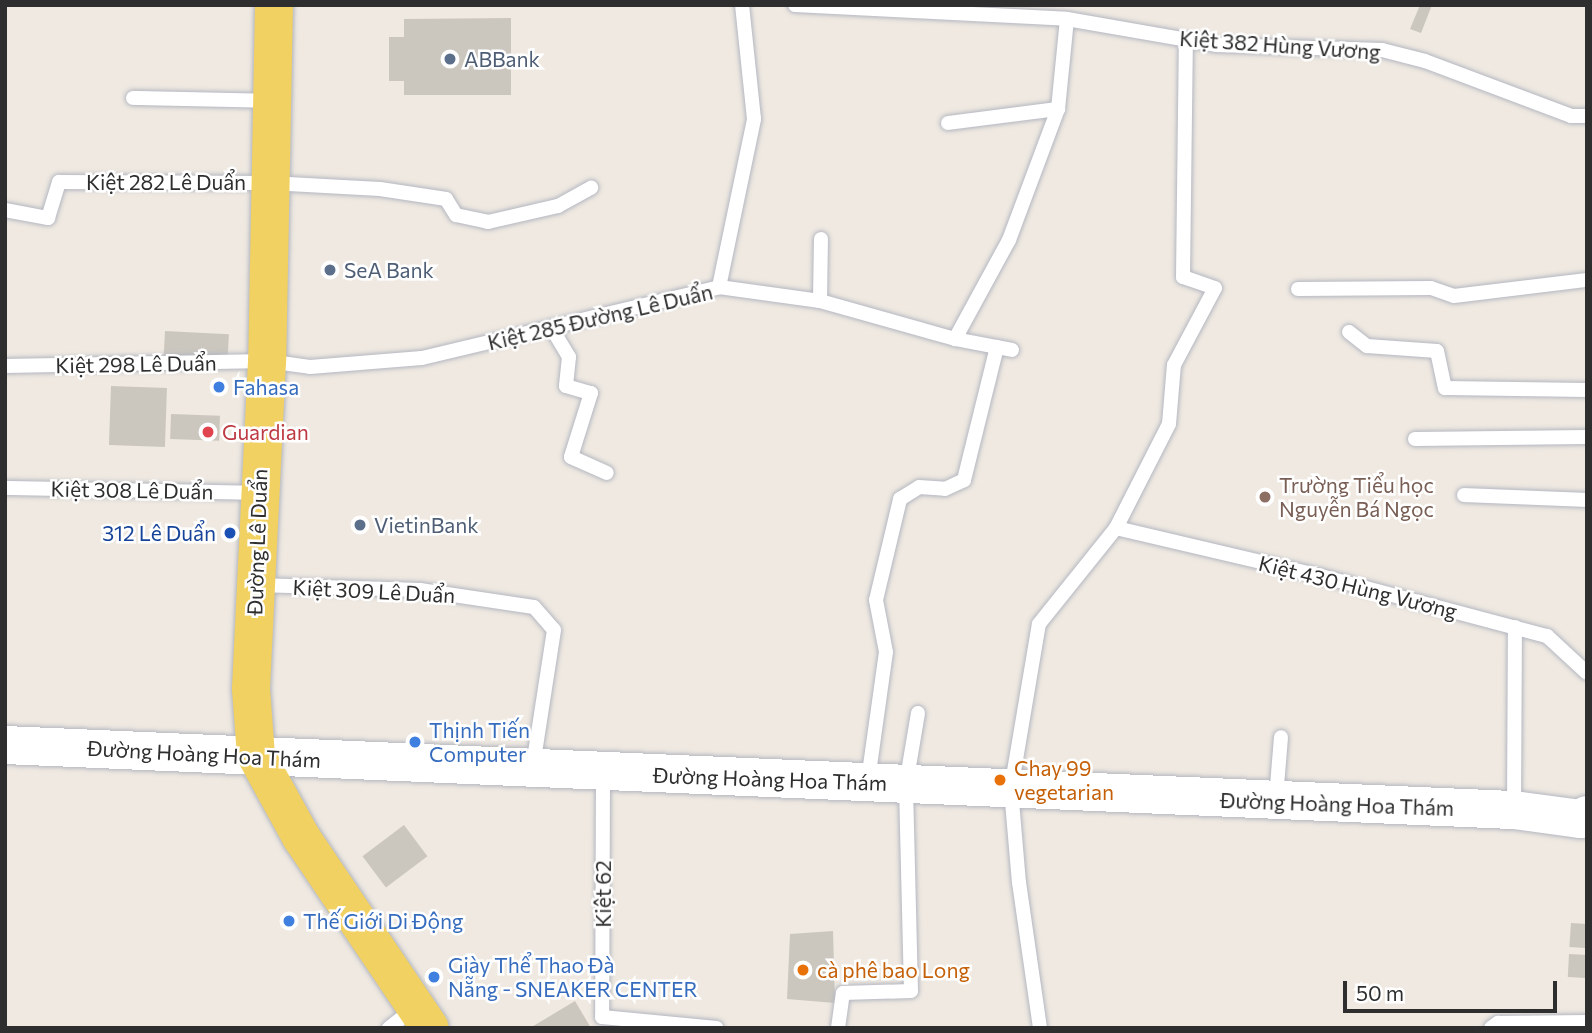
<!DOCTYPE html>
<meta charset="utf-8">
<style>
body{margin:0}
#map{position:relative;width:1592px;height:1033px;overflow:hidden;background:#efe9e1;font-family:Commissioner,sans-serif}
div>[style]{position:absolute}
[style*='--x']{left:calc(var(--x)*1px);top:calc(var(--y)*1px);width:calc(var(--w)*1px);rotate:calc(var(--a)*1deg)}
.building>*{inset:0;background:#cbc7bf;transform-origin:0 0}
.roads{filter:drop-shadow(0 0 2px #b4b7c1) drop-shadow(0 0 2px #b4b7c1)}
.service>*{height:14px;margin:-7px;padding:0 7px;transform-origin:7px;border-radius:7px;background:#fff}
.secondary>*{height:38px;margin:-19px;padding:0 19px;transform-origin:19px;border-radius:19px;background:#fff}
.primary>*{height:38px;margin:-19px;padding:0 19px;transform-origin:19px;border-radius:19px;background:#f2d163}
.dots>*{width:19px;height:19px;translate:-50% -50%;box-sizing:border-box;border:4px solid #fff;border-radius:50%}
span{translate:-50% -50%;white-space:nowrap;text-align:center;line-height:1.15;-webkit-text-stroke:5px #fff;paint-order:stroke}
.street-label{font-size:21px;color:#2e2e2e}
.service-label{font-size:21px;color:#4e5e75}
.left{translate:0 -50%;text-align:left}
.shop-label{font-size:21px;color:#366cbe}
.health-label{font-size:21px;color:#be3a42}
.education-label{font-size:21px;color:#785e54}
.transit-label{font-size:21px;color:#164399}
.right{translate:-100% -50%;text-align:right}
.food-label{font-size:21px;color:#c56008}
.frame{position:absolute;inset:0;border:7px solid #2e2e2e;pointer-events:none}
.scale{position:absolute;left:1343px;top:981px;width:214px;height:32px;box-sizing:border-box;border:4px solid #2e2e2e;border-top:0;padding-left:9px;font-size:21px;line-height:24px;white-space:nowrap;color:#2e2e2e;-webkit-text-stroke:5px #fff;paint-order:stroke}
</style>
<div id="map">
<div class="building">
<div style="clip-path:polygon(1420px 5px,1432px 5px,1421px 33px,1410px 29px)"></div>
<div style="clip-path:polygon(511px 18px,511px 95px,404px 95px,404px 81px,389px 81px,389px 37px,404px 37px,404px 19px)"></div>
<div style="left:165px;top:331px;width:64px;height:34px;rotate:3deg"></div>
<div style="left:111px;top:386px;width:56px;height:59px;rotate:2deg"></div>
<div style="left:171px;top:414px;width:49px;height:25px;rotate:2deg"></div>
<div style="left:404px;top:825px;width:39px;height:52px;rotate:53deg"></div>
<div style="left:1571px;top:923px;width:16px;height:24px;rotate:4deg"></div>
<div style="clip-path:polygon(833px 931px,835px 1003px,787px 999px,790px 934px)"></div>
<div style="left:1569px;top:954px;width:18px;height:23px;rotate:3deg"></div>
<div style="clip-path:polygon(575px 1001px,591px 1028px,530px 1028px)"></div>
</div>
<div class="roads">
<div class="service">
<div style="--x:795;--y:5;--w:272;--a:2.9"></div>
<div style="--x:1067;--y:19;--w:151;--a:9.9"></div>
<div style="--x:1216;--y:45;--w:166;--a:1.7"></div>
<div style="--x:1382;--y:50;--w:44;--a:14.3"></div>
<div style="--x:1425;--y:61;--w:156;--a:20.6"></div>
<div style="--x:1571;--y:116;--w:16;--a:0"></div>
<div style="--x:133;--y:98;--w:138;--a:1.2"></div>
<div style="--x:948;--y:123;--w:111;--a:-7.3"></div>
<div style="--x:5;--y:210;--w:44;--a:10.5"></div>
<div style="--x:48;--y:218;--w:38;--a:-73"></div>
<div style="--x:59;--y:182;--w:211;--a:0.3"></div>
<div style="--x:270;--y:183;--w:110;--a:3.1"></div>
<div style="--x:380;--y:189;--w:67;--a:8.6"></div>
<div style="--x:446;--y:199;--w:19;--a:58"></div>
<div style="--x:456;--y:215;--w:33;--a:12"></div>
<div style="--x:488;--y:222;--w:72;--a:-12.9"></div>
<div style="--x:558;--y:206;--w:38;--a:-29"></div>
<div style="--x:719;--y:287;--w:172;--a:-78.2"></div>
<div style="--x:754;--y:119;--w:115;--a:-96"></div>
<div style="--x:1298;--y:289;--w:133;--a:-0.4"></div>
<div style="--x:1431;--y:288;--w:24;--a:19"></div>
<div style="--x:1454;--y:296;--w:134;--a:-6.9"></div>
<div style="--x:820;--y:301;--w:62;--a:-89.1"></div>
<div style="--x:551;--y:327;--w:35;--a:59"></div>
<div style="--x:569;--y:357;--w:29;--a:96"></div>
<div style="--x:566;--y:386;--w:26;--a:16"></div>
<div style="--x:591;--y:393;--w:67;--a:107.4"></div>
<div style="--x:571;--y:457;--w:39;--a:24"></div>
<div style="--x:1349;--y:332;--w:23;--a:38"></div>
<div style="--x:1367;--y:346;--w:70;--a:4.1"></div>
<div style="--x:1437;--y:351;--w:38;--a:78"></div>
<div style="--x:1445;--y:388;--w:142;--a:0.8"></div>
<div style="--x:955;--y:339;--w:113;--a:-61.4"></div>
<div style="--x:1009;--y:240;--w:140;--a:-69.5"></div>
<div style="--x:1058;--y:109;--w:90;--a:-84.3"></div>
<div style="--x:5;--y:366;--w:262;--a:-1.1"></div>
<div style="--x:267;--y:361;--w:43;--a:7.9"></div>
<div style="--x:310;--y:367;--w:112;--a:-4.6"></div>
<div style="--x:422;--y:358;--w:305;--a:-13.4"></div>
<div style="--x:719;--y:287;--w:102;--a:7.9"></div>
<div style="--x:820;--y:301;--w:140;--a:15.7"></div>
<div style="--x:955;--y:339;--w:58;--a:10.9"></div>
<div style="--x:1415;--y:439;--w:172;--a:-0.7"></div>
<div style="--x:5;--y:488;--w:252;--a:1.1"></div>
<div style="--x:1464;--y:495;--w:123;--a:2.3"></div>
<div style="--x:1116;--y:528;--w:211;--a:13.2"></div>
<div style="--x:1321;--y:576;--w:234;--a:14.9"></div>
<div style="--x:1547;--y:636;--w:54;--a:42.8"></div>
<div style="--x:257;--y:585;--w:163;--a:1.8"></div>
<div style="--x:420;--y:590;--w:115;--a:8.5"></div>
<div style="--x:534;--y:607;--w:30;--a:49"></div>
<div style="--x:554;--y:630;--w:137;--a:98.8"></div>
<div style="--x:603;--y:773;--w:244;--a:90.2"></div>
<div style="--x:602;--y:1017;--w:115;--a:5.5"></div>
<div style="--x:868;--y:780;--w:129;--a:-82"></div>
<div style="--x:886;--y:652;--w:53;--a:-100.9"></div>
<div style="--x:876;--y:600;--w:104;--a:-76.6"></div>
<div style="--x:900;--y:499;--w:22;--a:-32"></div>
<div style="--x:919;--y:487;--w:26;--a:4"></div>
<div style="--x:945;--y:489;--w:21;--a:-25"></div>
<div style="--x:964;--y:480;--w:137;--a:-76.1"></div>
<div style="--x:1276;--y:798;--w:61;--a:-85.3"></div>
<div style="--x:1514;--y:809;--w:182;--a:-89.7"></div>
<div style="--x:389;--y:1028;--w:33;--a:-38"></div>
<div style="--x:838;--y:1028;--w:35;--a:-82"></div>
<div style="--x:843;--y:993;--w:68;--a:-1.7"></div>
<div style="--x:911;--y:991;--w:207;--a:-91.4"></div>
<div style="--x:906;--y:784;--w:72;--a:-80.4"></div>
<div style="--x:1040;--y:1028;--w:147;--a:-98.2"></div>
<div style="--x:1019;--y:883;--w:94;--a:-94.9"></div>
<div style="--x:1011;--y:789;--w:167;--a:-80.4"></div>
<div style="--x:1039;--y:624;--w:123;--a:-51.3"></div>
<div style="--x:1116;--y:528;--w:117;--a:-63"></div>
<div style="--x:1169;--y:424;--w:59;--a:-85.2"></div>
<div style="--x:1174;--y:365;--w:87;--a:-62"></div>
<div style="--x:1215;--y:288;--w:34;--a:-161"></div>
<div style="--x:1183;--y:277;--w:237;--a:-89.3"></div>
<div style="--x:1491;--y:1028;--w:9;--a:-36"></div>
<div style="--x:1498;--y:1023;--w:89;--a:-0.6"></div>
</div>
<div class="secondary">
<div style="--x:5;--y:745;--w:1510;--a:2.47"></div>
<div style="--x:1514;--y:810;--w:68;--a:7.7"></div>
<div style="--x:1581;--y:819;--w:7;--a:-34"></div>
</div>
<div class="primary">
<div style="--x:274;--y:5;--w:356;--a:91.1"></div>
<div style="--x:267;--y:361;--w:328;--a:92.8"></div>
<div style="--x:251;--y:689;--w:66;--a:85.7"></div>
<div style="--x:256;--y:755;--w:94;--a:61.2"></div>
<div style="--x:301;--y:837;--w:230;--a:56"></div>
</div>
</div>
<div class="dots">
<div style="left:450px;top:59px;background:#5c6f8a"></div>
<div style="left:330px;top:270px;background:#5c6f8a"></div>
<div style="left:219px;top:387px;background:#3f7fe0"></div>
<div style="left:208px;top:432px;background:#e0444e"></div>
<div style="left:1265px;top:497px;background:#8d6e63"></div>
<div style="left:360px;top:525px;background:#5c6f8a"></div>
<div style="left:230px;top:533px;background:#1a4fb4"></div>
<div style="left:415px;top:742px;background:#3f7fe0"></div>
<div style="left:1000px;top:780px;background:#e8710a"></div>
<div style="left:289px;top:921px;background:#3f7fe0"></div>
<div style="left:803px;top:970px;background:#e8710a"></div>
<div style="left:434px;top:977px;background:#3f7fe0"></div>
</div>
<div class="street-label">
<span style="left:1280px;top:45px;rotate:4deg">Kiệt 382 Hùng Vương</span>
<span style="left:166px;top:182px">Kiệt 282 Lê Duẩn</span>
<span style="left:600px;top:317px;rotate:-13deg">Kiệt 285 Đường Lê Duẩn</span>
<span style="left:136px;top:364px;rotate:-1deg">Kiệt 298 Lê Duẩn</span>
<span style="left:132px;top:490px;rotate:1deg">Kiệt 308 Lê Duẩn</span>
<span style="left:257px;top:542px;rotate:-88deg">Đường Lê Duẩn</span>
<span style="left:1358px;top:587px;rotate:14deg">Kiệt 430 Hùng Vương</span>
<span style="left:374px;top:591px;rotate:3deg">Kiệt 309 Lê Duẩn</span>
<span style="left:204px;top:754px;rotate:3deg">Đường Hoàng Hoa Thám</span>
<span style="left:770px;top:779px;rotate:2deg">Đường Hoàng Hoa Thám</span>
<span style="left:1337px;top:804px;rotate:2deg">Đường Hoàng Hoa Thám</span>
<span style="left:603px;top:894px;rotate:-90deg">Kiệt 62</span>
</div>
<div class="service-label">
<span class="left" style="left:464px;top:59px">ABBank</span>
<span class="left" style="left:344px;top:270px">SeA Bank</span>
<span class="left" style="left:374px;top:525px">VietinBank</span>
</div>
<div class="shop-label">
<span class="left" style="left:233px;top:387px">Fahasa</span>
<span class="left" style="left:429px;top:742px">Thịnh Tiến<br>Computer</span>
<span class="left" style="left:303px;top:921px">Thế Giới Di Động</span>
<span class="left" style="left:448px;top:977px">Giày Thể Thao Đà<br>Nẵng - SNEAKER CENTER</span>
</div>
<div class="health-label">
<span class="left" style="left:222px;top:432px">Guardian</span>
</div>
<div class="education-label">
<span class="left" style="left:1279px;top:497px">Trường Tiểu học<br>Nguyễn Bá Ngọc</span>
</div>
<div class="transit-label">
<span class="right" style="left:216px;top:533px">312 Lê Duẩn</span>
</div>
<div class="food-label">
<span class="left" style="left:1014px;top:780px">Chay 99<br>vegetarian</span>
<span class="left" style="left:817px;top:970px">cà phê bao Long</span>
</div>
<div class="frame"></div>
<div class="scale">50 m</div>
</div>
